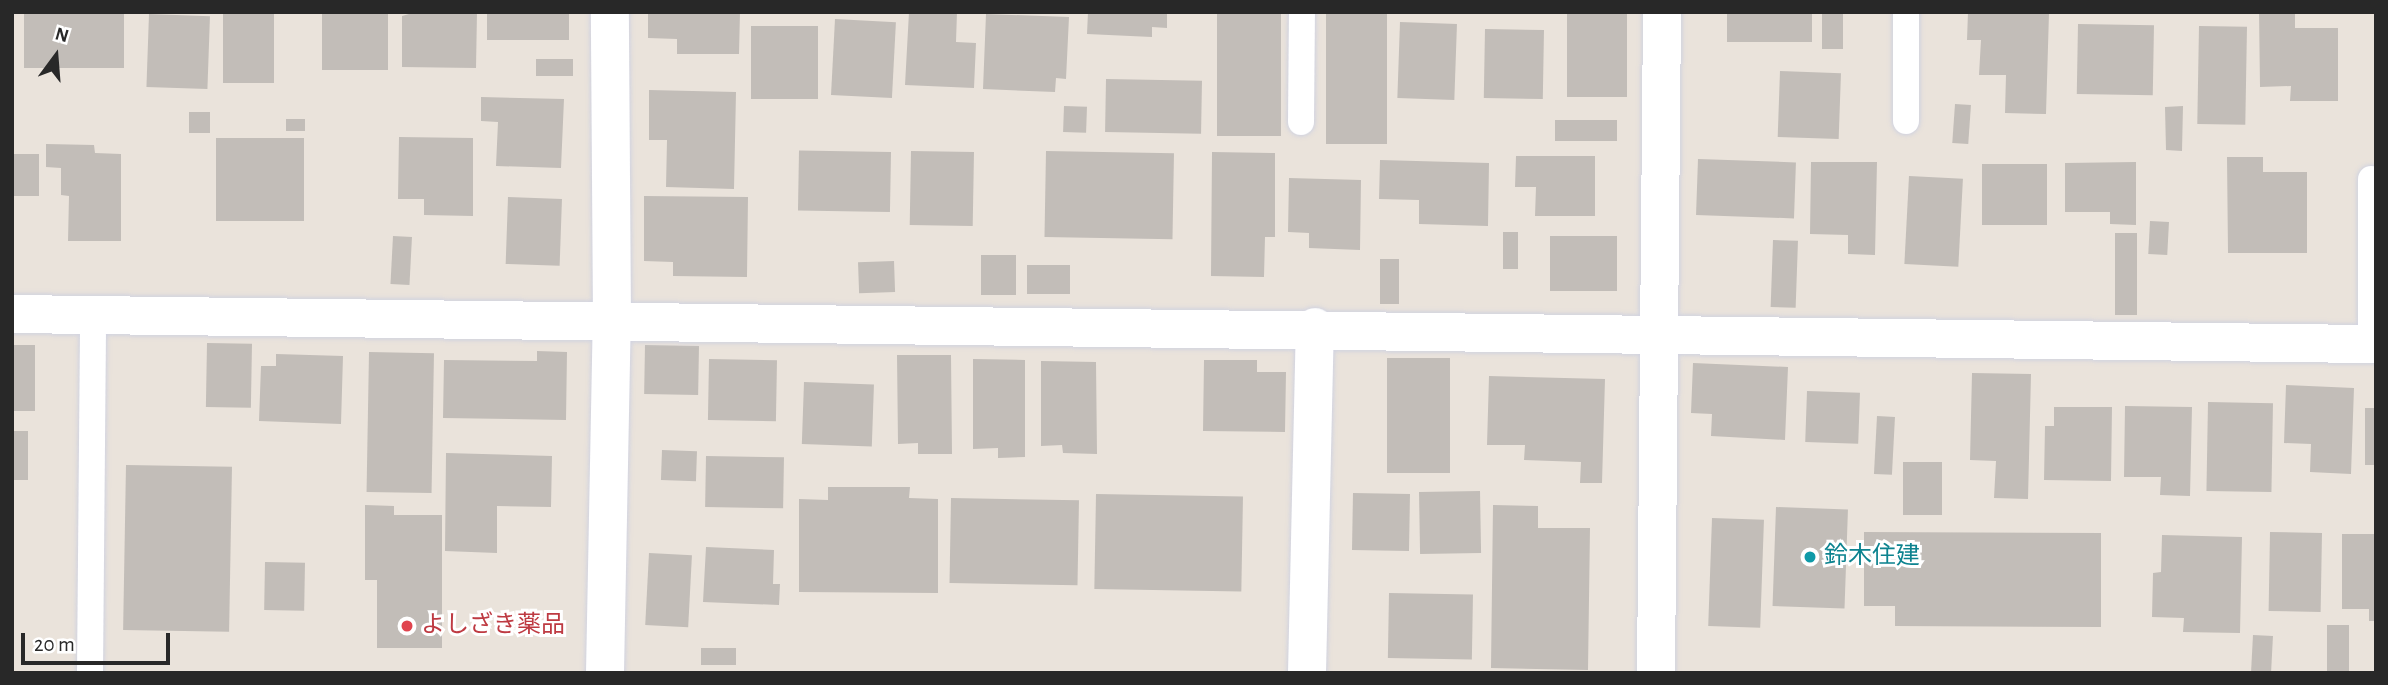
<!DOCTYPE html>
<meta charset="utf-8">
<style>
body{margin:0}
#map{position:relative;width:2388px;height:685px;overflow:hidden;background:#eae3db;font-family:"Alegreya Sans","Noto Sans JP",sans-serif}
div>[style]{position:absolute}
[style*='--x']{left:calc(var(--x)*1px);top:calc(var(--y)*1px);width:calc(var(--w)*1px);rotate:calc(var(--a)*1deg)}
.building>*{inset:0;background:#c2bdb8;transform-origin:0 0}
.roads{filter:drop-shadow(0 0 2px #d1d3e0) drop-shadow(0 0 2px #d1d3e0)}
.service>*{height:26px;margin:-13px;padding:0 13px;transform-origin:13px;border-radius:13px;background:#fff}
.minor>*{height:38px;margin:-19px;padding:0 19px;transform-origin:19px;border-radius:19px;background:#fff}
.dots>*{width:19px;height:19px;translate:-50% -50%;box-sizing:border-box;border:4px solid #fff;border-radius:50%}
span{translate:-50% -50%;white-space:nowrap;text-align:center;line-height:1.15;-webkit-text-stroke:6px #fff;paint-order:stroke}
.culture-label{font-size:24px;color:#0d838f}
.left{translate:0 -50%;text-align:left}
.health-label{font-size:24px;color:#be3a42}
.frame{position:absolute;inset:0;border:14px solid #282828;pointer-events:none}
.north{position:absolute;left:21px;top:21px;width:70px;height:70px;-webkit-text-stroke:5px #fff;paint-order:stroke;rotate:16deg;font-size:19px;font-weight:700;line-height:28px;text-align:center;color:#282828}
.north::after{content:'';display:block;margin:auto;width:24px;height:32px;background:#282828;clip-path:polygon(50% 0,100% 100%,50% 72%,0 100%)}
.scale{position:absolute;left:21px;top:633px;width:149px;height:32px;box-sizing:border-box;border:4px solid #282828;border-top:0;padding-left:9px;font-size:21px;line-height:24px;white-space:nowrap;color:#282828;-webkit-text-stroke:5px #fff;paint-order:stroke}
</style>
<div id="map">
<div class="building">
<div style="left:24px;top:12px;width:100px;height:56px"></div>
<div style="left:223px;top:12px;width:51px;height:71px"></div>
<div style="left:322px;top:12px;width:66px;height:58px"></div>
<div style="clip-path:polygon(416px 12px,477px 12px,476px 68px,402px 67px,402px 16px)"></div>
<div style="left:487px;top:12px;width:82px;height:28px"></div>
<div style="clip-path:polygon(648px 12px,740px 12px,739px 54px,677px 54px,677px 39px,648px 38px)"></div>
<div style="clip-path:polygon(909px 12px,957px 12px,956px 42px,976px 43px,974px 88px,905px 85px)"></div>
<div style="clip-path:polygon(1088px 12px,1167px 12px,1167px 28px,1152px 27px,1152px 37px,1087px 34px)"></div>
<div style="left:1217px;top:12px;width:64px;height:124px"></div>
<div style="left:1326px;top:12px;width:61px;height:132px"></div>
<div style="left:1567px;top:12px;width:60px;height:85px"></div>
<div style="left:1727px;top:12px;width:85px;height:30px"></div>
<div style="left:1822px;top:12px;width:21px;height:37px"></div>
<div style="clip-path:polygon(1968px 12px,2049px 13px,2046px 114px,2005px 113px,2006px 75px,1979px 75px,1981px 40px,1967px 40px)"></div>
<div style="clip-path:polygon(2259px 12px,2295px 12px,2295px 28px,2338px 28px,2338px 101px,2290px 101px,2291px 86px,2260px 87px)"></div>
<div style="left:149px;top:14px;width:61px;height:73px;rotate:2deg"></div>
<div style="clip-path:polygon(986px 14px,1069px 17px,1066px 79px,1056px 78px,1055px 92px,983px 89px)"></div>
<div style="left:835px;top:19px;width:61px;height:76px;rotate:3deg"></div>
<div style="left:1400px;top:22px;width:57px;height:76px;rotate:2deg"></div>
<div style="left:2078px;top:24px;width:76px;height:70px;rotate:1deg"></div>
<div style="left:751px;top:26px;width:67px;height:73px"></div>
<div style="left:2199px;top:26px;width:48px;height:98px;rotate:1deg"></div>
<div style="left:1485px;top:29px;width:59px;height:69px;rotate:1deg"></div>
<div style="left:536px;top:59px;width:37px;height:17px"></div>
<div style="left:1780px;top:71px;width:61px;height:66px;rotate:2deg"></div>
<div style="left:1106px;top:79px;width:96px;height:53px;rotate:1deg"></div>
<div style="clip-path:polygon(649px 90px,736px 92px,734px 189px,666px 187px,667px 140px,649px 140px)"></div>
<div style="clip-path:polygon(481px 97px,564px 99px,561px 168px,496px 166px,498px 122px,481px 121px)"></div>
<div style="left:1955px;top:104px;width:16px;height:39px;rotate:4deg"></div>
<div style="left:1064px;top:106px;width:23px;height:26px;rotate:2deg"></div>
<div style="clip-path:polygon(2183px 106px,2182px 151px,2166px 150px,2165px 107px)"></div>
<div style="left:189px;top:112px;width:21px;height:21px"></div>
<div style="left:286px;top:119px;width:19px;height:12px"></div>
<div style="left:1555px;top:120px;width:62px;height:21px"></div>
<div style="clip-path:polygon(399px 137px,473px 138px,473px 216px,424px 215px,424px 199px,398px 199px)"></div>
<div style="left:304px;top:138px;width:83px;height:88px;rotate:90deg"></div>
<div style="clip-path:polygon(46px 144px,94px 145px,95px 153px,121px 154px,121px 241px,68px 241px,69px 196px,61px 195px,61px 168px,46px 167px)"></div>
<div style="left:911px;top:151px;width:63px;height:74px;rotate:1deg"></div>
<div style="left:1046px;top:151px;width:128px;height:86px;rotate:1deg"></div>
<div style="left:891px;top:152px;width:60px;height:92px;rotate:91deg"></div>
<div style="clip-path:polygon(1212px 152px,1275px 153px,1275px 237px,1265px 237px,1264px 277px,1211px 276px)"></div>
<div style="left:12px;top:154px;width:27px;height:42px"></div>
<div style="clip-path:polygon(1516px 156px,1595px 156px,1595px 216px,1535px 216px,1536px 187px,1515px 187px)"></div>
<div style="clip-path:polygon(2227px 157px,2263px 157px,2263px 172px,2307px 172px,2307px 253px,2228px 253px)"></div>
<div style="left:1698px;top:159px;width:98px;height:56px;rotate:2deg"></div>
<div style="clip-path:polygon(1380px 160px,1489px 163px,1488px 226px,1419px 224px,1419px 200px,1379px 199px)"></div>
<div style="clip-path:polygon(1811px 162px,1877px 162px,1875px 255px,1848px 254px,1848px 235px,1810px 234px)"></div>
<div style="clip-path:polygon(2136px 162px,2136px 225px,2110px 224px,2110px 212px,2065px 212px,2065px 163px)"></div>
<div style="left:1982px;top:164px;width:65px;height:61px"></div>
<div style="left:1909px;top:176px;width:54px;height:88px;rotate:3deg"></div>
<div style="clip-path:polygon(1289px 178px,1361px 180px,1360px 250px,1309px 248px,1309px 233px,1288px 232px)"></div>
<div style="clip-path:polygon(644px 196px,748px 197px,747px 277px,673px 276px,673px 262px,644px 261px)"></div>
<div style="left:508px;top:197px;width:54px;height:67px;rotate:2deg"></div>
<div style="left:2150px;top:221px;width:19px;height:33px;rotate:3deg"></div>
<div style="left:1503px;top:232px;width:15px;height:37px"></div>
<div style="left:2115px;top:233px;width:22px;height:82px"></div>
<div style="left:393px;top:236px;width:19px;height:48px;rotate:3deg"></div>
<div style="left:1550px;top:236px;width:67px;height:55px"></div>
<div style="left:1773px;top:240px;width:25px;height:67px;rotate:2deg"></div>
<div style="left:981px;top:255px;width:35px;height:40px"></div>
<div style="left:1380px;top:259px;width:19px;height:45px"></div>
<div style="left:894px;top:261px;width:31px;height:36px;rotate:88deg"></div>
<div style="left:1027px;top:265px;width:43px;height:29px"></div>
<div style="left:207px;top:343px;width:45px;height:64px;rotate:1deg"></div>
<div style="left:12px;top:345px;width:23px;height:66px"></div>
<div style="left:645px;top:345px;width:54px;height:49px;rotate:1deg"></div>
<div style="clip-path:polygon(537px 351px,567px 352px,566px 420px,443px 418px,444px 360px,537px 361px)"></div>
<div style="left:369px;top:352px;width:65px;height:140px;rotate:1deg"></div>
<div style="clip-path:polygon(276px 354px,343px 356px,341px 424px,259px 421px,261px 366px,276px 366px)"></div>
<div style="clip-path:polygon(897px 355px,951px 355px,952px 454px,918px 454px,918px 443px,898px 444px)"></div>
<div style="left:1387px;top:358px;width:63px;height:115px"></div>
<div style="left:709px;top:359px;width:68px;height:61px;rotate:1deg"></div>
<div style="clip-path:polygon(973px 359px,1025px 360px,1025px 457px,998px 458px,998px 448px,973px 449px)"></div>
<div style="clip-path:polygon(1204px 360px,1257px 360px,1257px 372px,1286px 372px,1285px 432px,1203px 431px)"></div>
<div style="clip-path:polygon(1041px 361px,1096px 362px,1097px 454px,1063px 453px,1062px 445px,1041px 446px)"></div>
<div style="clip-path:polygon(1693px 363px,1788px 367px,1785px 440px,1711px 436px,1712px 414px,1691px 413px)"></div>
<div style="clip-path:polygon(1972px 373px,2031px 374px,2028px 499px,1994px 498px,1996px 461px,1970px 460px)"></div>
<div style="clip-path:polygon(1489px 376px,1605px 379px,1602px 483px,1580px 483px,1581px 462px,1524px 460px,1525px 445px,1487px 445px)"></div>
<div style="left:804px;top:382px;width:70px;height:62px;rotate:2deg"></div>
<div style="clip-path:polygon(2286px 385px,2354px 388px,2351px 474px,2310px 472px,2311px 444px,2284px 443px)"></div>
<div style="left:1807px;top:391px;width:53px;height:51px;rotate:2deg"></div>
<div style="left:2208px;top:402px;width:65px;height:89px;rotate:1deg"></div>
<div style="clip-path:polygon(2125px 406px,2192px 407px,2190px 496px,2160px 495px,2161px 477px,2124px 477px)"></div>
<div style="clip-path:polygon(2054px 407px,2112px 407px,2111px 481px,2044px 480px,2045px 426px,2054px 426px)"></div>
<div style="left:2365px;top:408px;width:11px;height:57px"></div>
<div style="left:1877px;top:416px;width:18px;height:58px;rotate:3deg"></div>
<div style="left:12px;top:431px;width:16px;height:49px"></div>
<div style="left:662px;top:450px;width:35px;height:30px;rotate:2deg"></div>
<div style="clip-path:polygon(446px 453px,552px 456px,551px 507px,497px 506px,497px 553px,445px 551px)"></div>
<div style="left:706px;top:456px;width:78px;height:51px;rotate:1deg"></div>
<div style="left:1903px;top:462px;width:39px;height:53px"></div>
<div style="left:126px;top:465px;width:106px;height:165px;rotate:1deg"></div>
<div style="clip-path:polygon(828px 487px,910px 487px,909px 498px,938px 499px,938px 593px,799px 592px,799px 499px,828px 500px)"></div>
<div style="left:1480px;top:491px;width:62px;height:61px;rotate:89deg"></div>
<div style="left:1353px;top:493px;width:57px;height:57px;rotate:1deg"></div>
<div style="left:1096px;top:494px;width:147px;height:95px;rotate:1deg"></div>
<div style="left:951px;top:498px;width:128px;height:85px;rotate:1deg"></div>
<div style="clip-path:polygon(365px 505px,394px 506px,394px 515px,442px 515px,442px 648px,377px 648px,377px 580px,365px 580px)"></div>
<div style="clip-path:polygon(1493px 505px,1538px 506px,1538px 528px,1590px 528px,1588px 670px,1491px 668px)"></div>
<div style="left:1776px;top:507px;width:72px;height:99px;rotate:2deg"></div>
<div style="left:1712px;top:518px;width:52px;height:108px;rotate:2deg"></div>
<div style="clip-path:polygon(1864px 532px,2101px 533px,2101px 627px,1895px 626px,1895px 606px,1864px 606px)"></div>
<div style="left:2270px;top:532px;width:52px;height:79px;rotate:1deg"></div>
<div style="clip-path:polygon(2342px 534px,2376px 534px,2376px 621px,2369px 621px,2369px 609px,2342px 609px)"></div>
<div style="clip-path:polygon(2162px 535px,2242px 537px,2240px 633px,2183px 632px,2184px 618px,2152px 617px,2153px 573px,2161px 572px)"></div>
<div style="clip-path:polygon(706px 547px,774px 550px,773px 584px,780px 584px,779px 605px,703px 602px)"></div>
<div style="left:649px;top:553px;width:43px;height:72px;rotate:3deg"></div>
<div style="left:265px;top:562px;width:40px;height:48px;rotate:1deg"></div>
<div style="left:1389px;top:593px;width:84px;height:65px;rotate:1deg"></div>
<div style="left:2327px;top:625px;width:22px;height:48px"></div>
<div style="left:2253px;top:635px;width:20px;height:38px;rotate:3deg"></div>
<div style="left:701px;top:648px;width:35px;height:17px"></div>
</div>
<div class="roads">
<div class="service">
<div style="--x:1906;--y:121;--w:109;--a:-90"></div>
<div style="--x:1301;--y:122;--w:110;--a:-89.5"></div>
<div style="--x:2371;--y:344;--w:165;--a:-90"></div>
<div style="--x:90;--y:673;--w:358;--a:-89.5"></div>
</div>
<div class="minor">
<div style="--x:12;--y:314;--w:2364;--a:0.73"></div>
<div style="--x:605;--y:673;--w:352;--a:-88.9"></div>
<div style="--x:612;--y:321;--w:309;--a:-90.4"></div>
<div style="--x:1307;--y:673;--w:346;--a:-88.7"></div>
<div style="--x:1656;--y:673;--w:661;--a:-89.48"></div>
</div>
</div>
<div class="dots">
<div style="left:1810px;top:557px;background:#0f9aa8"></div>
<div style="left:407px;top:626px;background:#e0444e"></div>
</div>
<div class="culture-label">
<span class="left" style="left:1824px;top:557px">鈴木住建</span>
</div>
<div class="health-label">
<span class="left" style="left:421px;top:626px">よしざき薬品</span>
</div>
<div class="frame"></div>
<div class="north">N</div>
<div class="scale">20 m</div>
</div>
